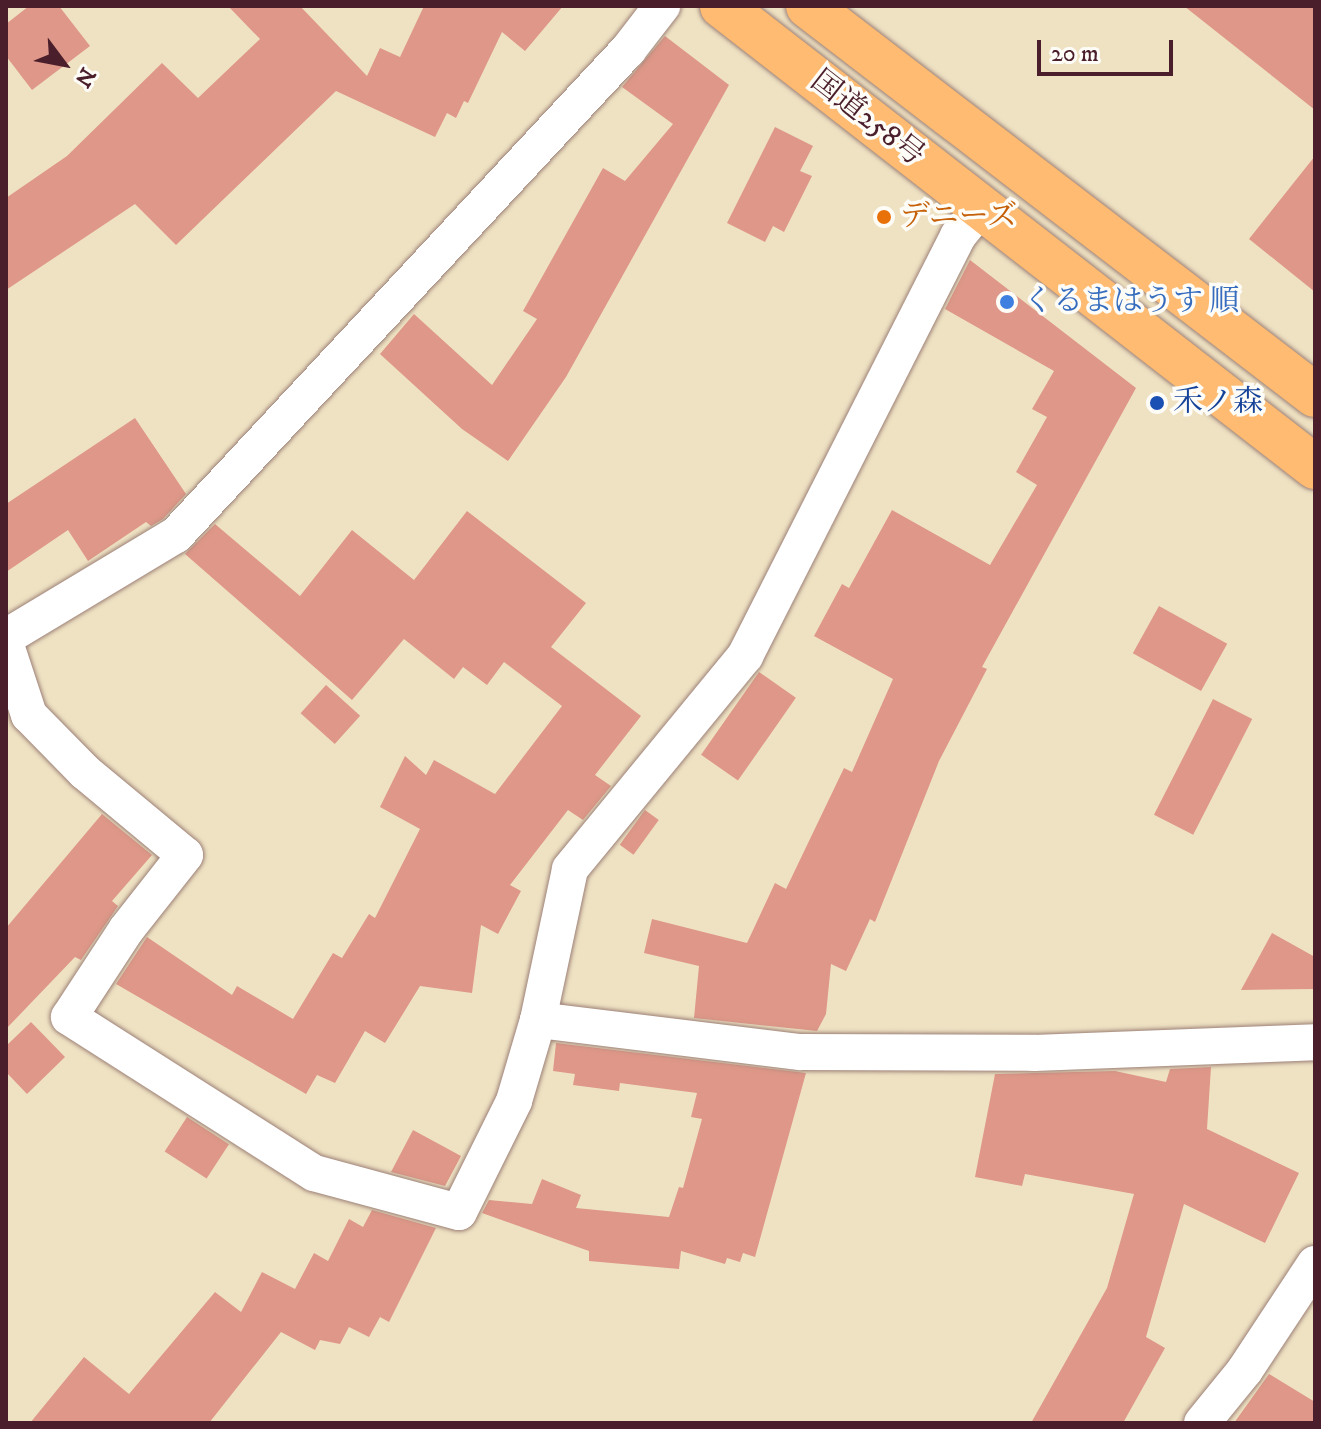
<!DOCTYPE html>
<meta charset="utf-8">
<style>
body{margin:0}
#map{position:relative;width:1321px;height:1429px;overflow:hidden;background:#efe2c3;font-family:"IM FELL DW Pica","Noto Serif JP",serif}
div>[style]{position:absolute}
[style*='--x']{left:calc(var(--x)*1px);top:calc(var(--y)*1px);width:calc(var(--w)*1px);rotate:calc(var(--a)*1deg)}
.building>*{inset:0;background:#de9788;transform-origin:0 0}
.roads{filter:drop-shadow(0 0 2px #9c8077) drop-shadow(0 0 2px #9c8077)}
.street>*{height:36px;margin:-18px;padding:0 18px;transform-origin:18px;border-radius:18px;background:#fff}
.highway>*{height:44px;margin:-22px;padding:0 22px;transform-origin:22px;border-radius:22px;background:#febb71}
.dots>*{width:22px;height:22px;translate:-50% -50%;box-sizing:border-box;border:4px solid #fdfcf7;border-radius:50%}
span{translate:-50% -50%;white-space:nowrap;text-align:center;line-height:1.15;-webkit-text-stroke:7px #fdfcf7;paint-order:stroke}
.street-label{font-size:30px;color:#4a1f2b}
.food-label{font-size:30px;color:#c56008}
.left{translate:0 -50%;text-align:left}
.shop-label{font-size:30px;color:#366cbe}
.transit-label{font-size:30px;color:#164399}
.frame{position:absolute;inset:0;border:8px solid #4a1f2b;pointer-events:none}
.north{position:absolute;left:24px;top:24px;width:80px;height:80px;-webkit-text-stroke:6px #fdfcf7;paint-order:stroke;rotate:122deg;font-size:22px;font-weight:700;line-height:32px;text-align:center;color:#4a1f2b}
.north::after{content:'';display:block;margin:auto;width:28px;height:36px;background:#4a1f2b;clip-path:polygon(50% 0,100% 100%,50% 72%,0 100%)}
.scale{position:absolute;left:1037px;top:40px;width:136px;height:36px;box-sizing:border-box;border:4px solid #4a1f2b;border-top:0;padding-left:10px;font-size:24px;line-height:28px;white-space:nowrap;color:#4a1f2b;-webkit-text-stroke:6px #fdfcf7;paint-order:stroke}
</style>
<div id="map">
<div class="building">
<div style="clip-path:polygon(29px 6px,59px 6px,90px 46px,32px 90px,6px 56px,6px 24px)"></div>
<div style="clip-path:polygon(228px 6px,300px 6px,367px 76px,380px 48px,400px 57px,424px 6px,563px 6px,525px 51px,502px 32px,468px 103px,464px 101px,456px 118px,447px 113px,435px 137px,336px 91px,176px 245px,135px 204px,6px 290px,6px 198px,67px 156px,162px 63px,198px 98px,260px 39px)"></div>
<div style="clip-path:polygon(1184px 6px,1315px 6px,1315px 110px)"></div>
<div style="clip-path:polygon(665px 36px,729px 85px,566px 377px,508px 461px,462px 429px,380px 354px,414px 314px,492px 385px,537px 319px,523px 311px,603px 168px,625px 181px,673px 124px,622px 87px)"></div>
<div style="clip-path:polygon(775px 127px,813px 146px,800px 171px,812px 176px,784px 232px,773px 226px,765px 242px,727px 223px)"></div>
<div style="clip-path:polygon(1315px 156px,1315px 292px,1249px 239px)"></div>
<div style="clip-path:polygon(970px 260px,1136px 388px,982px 667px,987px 669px,939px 761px,875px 922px,870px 919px,846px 971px,831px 964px,826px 1014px,817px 1031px,694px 1018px,699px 966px,644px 953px,652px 919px,747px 943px,775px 883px,786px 889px,844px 768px,852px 772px,893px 679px,814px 636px,842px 584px,849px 588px,892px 510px,990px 565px,1037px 485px,1016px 472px,1047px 417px,1032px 409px,1054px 371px,945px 309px)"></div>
<div style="clip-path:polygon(135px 418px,186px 494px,163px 519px,151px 526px,146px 522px,88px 561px,68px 530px,6px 572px,6px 504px)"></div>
<div style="clip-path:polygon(467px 511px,586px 603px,551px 647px,641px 716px,595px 775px,611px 786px,583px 820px,568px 810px,510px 885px,521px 891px,498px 934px,481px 925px,472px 993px,420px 986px,385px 1043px,365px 1031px,335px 1083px,317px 1075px,306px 1094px,116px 984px,147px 937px,232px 995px,237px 986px,293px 1019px,333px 953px,342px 958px,369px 914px,375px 918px,420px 829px,380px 807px,405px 756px,426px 775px,434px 760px,495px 794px,562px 706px,504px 662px,487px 685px,463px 667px,454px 679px,404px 639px,352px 700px,185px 554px,215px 524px,300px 596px,352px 530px,414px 580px)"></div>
<div style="left:1159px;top:606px;width:78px;height:54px;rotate:29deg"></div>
<div style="left:759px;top:672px;width:45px;height:101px;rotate:35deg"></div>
<div style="left:326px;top:685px;width:46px;height:38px;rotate:42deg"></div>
<div style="left:1213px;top:699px;width:44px;height:130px;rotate:27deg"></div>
<div style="left:645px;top:810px;width:17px;height:43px;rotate:36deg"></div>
<div style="clip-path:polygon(102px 814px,152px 855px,112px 901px,118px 906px,81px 960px,75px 957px,6px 1029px,6px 928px)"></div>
<div style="clip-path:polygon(1272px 933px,1315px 957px,1315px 989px,1241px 990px)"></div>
<div style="clip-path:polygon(31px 1022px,65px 1057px,27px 1094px,6px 1072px,6px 1046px)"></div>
<div style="clip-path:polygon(556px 1043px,806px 1073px,755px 1257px,743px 1253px,740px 1262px,727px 1258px,725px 1264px,681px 1251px,679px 1269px,589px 1261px,589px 1251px,482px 1213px,489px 1200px,532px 1204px,542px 1179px,581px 1195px,576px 1208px,669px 1217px,679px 1187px,683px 1188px,702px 1119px,691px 1117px,697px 1093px,620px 1083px,619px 1091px,573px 1085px,575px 1074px,553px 1071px)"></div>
<div style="clip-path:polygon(1211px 1067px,1207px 1129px,1299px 1173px,1265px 1243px,1184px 1204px,1146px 1337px,1165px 1348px,1123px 1423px,1031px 1423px,1107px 1288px,1134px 1194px,1025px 1174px,1022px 1186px,975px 1177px,995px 1074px,1115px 1071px,1166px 1082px,1170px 1069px)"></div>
<div style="left:187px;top:1117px;width:50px;height:41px;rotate:33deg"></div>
<div style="clip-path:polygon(413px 1130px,461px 1156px,445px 1186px,391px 1172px)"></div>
<div style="clip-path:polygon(372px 1210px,436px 1228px,389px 1322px,380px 1317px,369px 1337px,349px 1327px,340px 1344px,320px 1340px,315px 1350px,281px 1332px,209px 1423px,30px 1423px,84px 1357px,129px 1394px,215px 1292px,241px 1312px,262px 1272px,295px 1289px,314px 1253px,328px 1261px,349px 1219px,363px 1227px)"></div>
<div style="clip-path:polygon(1269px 1374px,1315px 1402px,1315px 1423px,1234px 1423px)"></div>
</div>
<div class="roads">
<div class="street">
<div style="--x:6;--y:637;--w:198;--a:-31"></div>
<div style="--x:176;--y:535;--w:663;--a:-47.02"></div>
<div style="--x:628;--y:50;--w:56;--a:-52.3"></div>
<div style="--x:6;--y:645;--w:74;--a:71.8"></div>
<div style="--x:29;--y:715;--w:80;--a:45.5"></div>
<div style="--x:85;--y:772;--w:130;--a:39.7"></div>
<div style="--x:185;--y:855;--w:95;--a:128.2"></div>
<div style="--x:126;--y:930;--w:104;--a:123.2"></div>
<div style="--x:69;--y:1017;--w:290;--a:32.5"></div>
<div style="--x:314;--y:1173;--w:150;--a:15.1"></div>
<div style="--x:459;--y:1212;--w:124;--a:-63.6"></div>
<div style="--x:514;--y:1101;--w:84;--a:-73.5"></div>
<div style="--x:538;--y:1020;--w:154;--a:-78"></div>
<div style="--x:570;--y:869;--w:276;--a:-50.6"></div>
<div style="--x:745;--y:656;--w:471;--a:-63.1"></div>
<div style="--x:958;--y:236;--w:36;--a:-51"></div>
<div style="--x:538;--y:1020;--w:264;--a:7"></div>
<div style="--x:800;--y:1052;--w:234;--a:0.2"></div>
<div style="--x:1034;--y:1053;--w:281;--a:-2.2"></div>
<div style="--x:1202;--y:1423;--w:68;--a:-50.9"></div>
<div style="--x:1245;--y:1370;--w:127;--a:-56.6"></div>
</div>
<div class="highway">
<div style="--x:722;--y:6;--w:751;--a:37.86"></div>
<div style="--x:808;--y:6;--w:639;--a:37.5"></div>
</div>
</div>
<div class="dots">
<div style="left:884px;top:217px;background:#e8710a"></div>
<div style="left:1007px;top:302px;background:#3f7fe0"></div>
<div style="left:1157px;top:403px;background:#1a4fb4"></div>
</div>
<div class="street-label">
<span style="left:867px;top:119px;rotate:38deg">国道258号</span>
</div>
<div class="food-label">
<span class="left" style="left:900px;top:217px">デニーズ</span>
</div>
<div class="shop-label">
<span class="left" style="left:1023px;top:302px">くるまはうす 順</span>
</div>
<div class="transit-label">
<span class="left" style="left:1173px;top:403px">禾ノ森</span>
</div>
<div class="frame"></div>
<div class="north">N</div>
<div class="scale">20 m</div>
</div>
